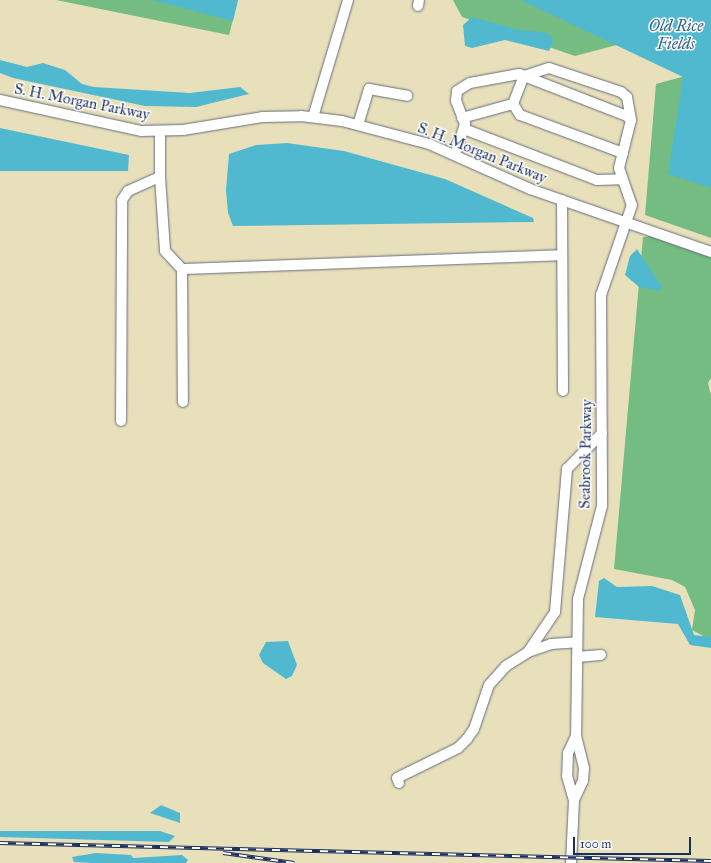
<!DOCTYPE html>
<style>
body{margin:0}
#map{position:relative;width:711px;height:863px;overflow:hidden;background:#e8e0bb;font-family:"IM FELL Great Primer",serif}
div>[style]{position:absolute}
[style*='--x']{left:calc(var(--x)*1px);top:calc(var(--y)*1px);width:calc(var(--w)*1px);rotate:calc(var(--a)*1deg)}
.forest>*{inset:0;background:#74bc81}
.water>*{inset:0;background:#51b9cf}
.roads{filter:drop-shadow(0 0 1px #636d7f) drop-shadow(0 0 1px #636d7f)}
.minor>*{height:10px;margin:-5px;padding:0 5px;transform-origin:5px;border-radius:5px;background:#fff}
.rail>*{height:4px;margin-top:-2px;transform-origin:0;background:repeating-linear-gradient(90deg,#fff 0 8px,#1b2f5e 0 16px);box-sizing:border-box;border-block:1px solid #1b2f5e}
span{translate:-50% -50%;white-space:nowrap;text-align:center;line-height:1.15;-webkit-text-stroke:3px #fff;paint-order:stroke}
.street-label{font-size:15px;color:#1b2f5e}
.water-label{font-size:16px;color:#2e5f86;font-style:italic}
.scale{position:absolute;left:573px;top:837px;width:118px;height:18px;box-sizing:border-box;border:2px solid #1b2f5e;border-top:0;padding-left:5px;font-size:12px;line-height:14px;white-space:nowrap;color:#1b2f5e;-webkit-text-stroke:3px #fff;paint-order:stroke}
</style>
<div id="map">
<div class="forest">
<div style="clip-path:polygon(56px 0,238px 0,229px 35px)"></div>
<div style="clip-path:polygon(453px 0,711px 0,711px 20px,575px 56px,462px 17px)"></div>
<div style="clip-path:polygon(711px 69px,711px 238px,645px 215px,656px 84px)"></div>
<div style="clip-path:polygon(664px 235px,711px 251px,711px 378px,708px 383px,711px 396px,711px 640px,692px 630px,695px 610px,685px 587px,672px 580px,614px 569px,643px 237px)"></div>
</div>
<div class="water">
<div style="clip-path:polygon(152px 0,238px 0,233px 21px)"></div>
<div style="clip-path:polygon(521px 0,711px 0,711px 188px,668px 174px,683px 77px)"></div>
<div style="clip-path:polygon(472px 17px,519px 30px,542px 32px,552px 36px,553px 43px,549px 51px,505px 40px,472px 48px,465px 46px,463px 25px)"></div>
<div style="clip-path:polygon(0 60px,27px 67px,43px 63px,65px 70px,82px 84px,94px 87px,190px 93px,240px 87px,249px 94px,196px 107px,145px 106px,13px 78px,0 73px)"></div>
<div style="clip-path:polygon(0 128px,129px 155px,128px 171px,0 171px)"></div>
<div style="clip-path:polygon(287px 143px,344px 151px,445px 179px,533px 218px,534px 222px,233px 226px,228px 213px,226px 190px,229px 154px,256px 145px)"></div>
<div style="clip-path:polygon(637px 249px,662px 287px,659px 291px,639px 287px,625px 275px,630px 256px)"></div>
<div style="clip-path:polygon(604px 578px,617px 587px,652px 586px,680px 595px,694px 635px,711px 637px,711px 648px,690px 645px,678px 624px,595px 617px,599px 581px)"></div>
<div style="clip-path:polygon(288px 641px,297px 665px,292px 676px,286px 679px,263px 663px,259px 655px,266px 642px)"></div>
<div style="clip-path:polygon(161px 805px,180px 813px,180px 823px,150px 813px)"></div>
<div style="clip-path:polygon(0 831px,160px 831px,175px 836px,169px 842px,0 837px)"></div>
<div style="clip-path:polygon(96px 853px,131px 855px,133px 858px,182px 855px,188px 860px,186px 863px,92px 863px,74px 862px,72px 857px)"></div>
</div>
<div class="roads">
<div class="minor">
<div style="--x:418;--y:6;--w:6;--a:-81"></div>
<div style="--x:0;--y:100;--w:144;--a:12.4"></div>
<div style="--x:141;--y:131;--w:42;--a:-1.4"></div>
<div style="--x:183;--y:130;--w:80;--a:-9.3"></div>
<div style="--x:262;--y:117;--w:39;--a:-1"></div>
<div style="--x:301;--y:116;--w:41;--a:7"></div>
<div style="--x:342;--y:121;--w:90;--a:14.8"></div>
<div style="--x:429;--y:144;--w:111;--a:24"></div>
<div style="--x:530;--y:189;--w:192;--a:19.2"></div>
<div style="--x:313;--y:117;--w:122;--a:-73.3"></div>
<div style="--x:462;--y:118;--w:53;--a:-15.4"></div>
<div style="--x:358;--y:125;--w:38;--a:-73"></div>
<div style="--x:369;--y:89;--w:39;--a:10"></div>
<div style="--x:464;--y:129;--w:142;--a:21"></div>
<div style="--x:597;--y:180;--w:24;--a:-2"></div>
<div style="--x:623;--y:153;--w:110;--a:-159.7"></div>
<div style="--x:520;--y:115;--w:13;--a:-122"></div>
<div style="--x:513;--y:104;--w:30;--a:-69"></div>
<div style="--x:524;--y:76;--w:26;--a:-18"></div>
<div style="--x:549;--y:68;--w:76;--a:18.4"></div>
<div style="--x:621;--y:92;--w:8;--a:40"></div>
<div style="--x:627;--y:97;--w:23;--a:80"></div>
<div style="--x:455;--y:155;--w:33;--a:-72"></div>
<div style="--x:465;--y:124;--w:25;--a:-111"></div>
<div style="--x:456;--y:101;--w:10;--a:-84"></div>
<div style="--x:457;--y:91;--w:15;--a:-32"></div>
<div style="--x:470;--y:83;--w:50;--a:-10.4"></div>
<div style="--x:519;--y:74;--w:116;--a:21.3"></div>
<div style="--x:627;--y:116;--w:6;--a:45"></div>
<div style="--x:631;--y:120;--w:49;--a:104"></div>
<div style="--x:619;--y:168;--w:39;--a:71"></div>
<div style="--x:632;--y:205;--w:95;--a:109"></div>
<div style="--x:601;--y:295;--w:211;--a:89.7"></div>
<div style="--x:602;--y:506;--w:96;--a:104.5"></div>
<div style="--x:578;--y:599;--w:137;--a:90.8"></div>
<div style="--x:576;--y:736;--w:19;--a:115"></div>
<div style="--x:568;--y:753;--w:23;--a:92"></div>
<div style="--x:567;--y:776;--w:25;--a:74"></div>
<div style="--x:574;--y:800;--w:63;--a:92.7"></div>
<div style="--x:160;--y:177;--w:74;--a:86.1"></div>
<div style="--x:165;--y:251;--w:25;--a:47"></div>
<div style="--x:182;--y:269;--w:133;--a:89.6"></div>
<div style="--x:562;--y:200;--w:191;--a:89.7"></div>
<div style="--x:182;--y:269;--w:380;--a:-2.1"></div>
<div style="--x:121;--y:421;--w:221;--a:-89.7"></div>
<div style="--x:122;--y:200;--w:11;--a:-56"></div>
<div style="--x:128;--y:191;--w:35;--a:-24"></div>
<div style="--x:160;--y:177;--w:46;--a:-90"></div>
<div style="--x:528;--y:652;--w:48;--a:-56"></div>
<div style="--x:555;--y:612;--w:144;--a:-85.2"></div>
<div style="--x:567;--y:469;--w:50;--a:-45.8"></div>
<div style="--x:577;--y:657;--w:24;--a:-5"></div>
<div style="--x:399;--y:783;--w:5;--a:-112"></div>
<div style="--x:397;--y:778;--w:68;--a:-26.2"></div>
<div style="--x:458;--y:748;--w:13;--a:-45"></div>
<div style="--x:467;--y:739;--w:12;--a:-55"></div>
<div style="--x:474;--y:729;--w:46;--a:-71.2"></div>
<div style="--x:489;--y:685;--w:25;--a:-48"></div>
<div style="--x:506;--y:666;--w:26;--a:-32"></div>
<div style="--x:528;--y:652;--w:24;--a:-19"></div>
<div style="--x:551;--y:644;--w:26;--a:-4"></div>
<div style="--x:574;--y:800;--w:21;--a:-65"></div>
<div style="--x:583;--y:781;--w:13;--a:-86"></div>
<div style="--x:584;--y:768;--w:33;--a:-104"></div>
</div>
</div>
<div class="rail">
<div style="--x:0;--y:843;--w:711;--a:1.45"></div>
<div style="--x:223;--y:853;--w:72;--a:8"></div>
</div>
<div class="street-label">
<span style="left:82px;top:102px;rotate:11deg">S. H. Morgan Parkway</span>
<span style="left:482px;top:153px;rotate:22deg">S. H. Morgan Parkway</span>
<span style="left:586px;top:454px;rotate:-89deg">Seabrook Parkway</span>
</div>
<div class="water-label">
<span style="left:676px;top:35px">Old Rice<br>Fields</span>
</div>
<div class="scale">100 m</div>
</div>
